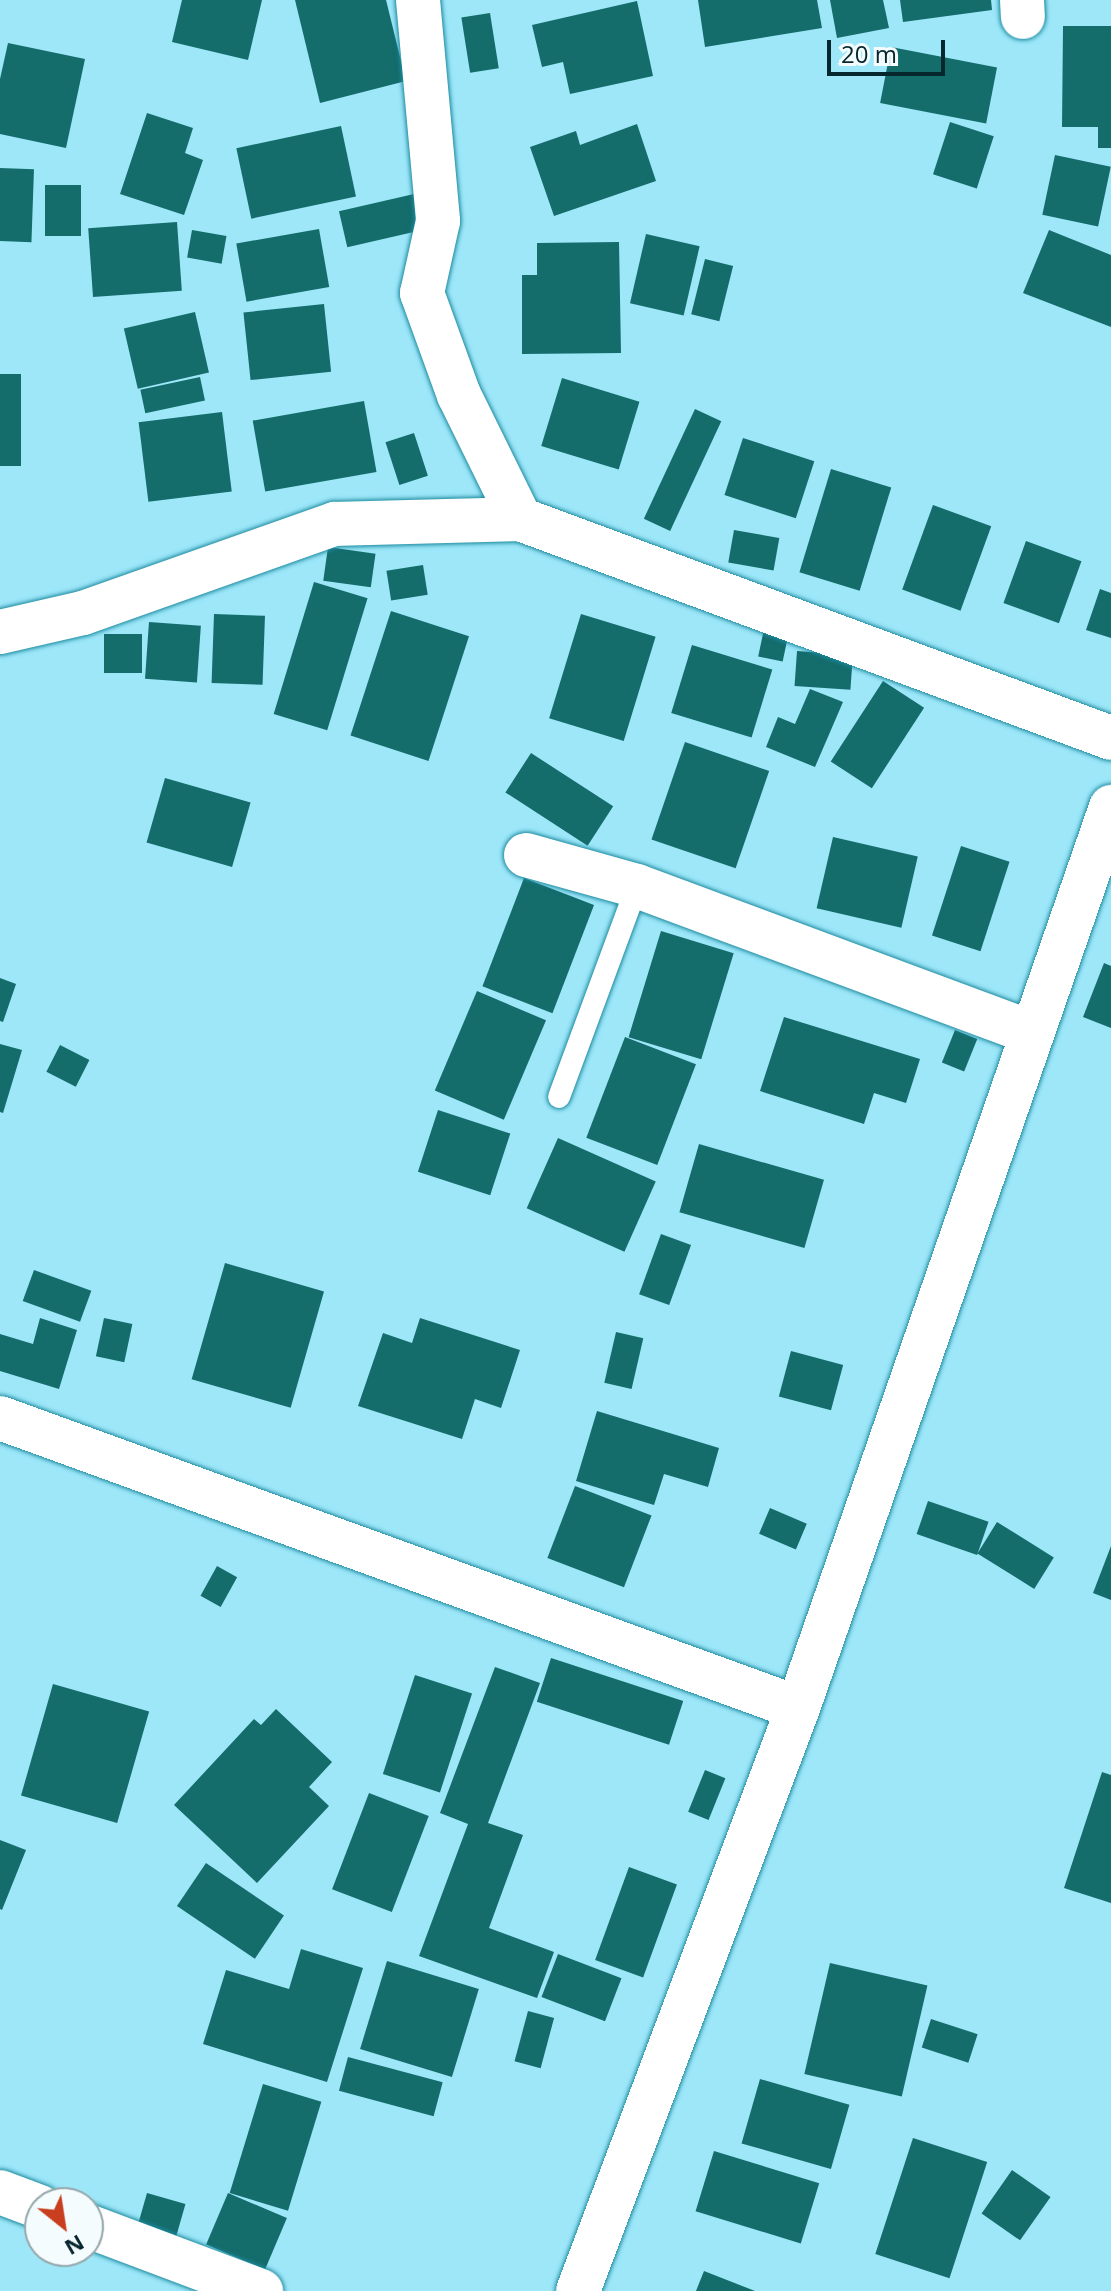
<!DOCTYPE html>
<style>
body{margin:0}
#map{position:relative;width:1111px;height:2291px;overflow:hidden;background:#9de7f9;font-family:"Open Sans",sans-serif}
div>[style]{position:absolute}
[style*='--x']{left:calc(var(--x)*1px);top:calc(var(--y)*1px);width:calc(var(--w)*1px);rotate:calc(var(--a)*1deg)}
.building>*{inset:0;background:#146c6b;transform-origin:0 0}
.roads{filter:drop-shadow(0 0 2px #1e8ba0) drop-shadow(0 0 2px #1e8ba0)}
.service>*{height:22px;margin:-11px;padding:0 11px;transform-origin:11px;border-radius:11px;background:#fff}
.minor>*{height:44px;margin:-22px;padding:0 22px;transform-origin:22px;border-radius:22px;background:#fff}
span{translate:-50% -50%;white-space:nowrap;text-align:center;line-height:1.15;-webkit-text-stroke:8px #f4fcfe;paint-order:stroke}
.north{position:absolute;left:24px;top:2187px;width:80px;height:80px;box-sizing:border-box;background:#f4fcfe;border:2px solid #95a7ab;border-radius:50%;rotate:150deg;font-size:22px;font-weight:700;line-height:32px;text-align:center;color:#07272e}
.north::after{content:'';display:block;margin:auto;width:28px;height:36px;background:#c83e1e;clip-path:polygon(50% 0,100% 100%,50% 72%,0 100%)}
.scale{position:absolute;left:827px;top:40px;width:118px;height:36px;box-sizing:border-box;border:4px solid #07272e;border-top:0;padding-left:10px;font-size:24px;line-height:28px;white-space:nowrap;color:#07272e;-webkit-text-stroke:6px #f4fcfe;paint-order:stroke}
</style>
<div id="map">
<div class="building">
<div style="clip-path:polygon(182px 0,262px 0,248px 60px,172px 42px)"></div>
<div style="clip-path:polygon(295px 0,386px 0,406px 81px,320px 103px)"></div>
<div style="clip-path:polygon(698px 0,817px 0,822px 28px,705px 47px)"></div>
<div style="clip-path:polygon(830px 0,883px 0,889px 28px,837px 38px)"></div>
<div style="clip-path:polygon(900px 0,991px 0,992px 10px,903px 22px)"></div>
<div style="clip-path:polygon(637px 1px,653px 76px,570px 94px,563px 62px,542px 67px,532px 25px)"></div>
<div style="left:490px;top:13px;width:56px;height:29px;rotate:81deg"></div>
<div style="clip-path:polygon(1063px 26px,1111px 26px,1111px 148px,1098px 148px,1098px 127px,1062px 127px)"></div>
<div style="clip-path:polygon(8px 43px,85px 59px,66px 148px,0 134px,0 79px)"></div>
<div style="left:891px;top:47px;width:108px;height:57px;rotate:11deg"></div>
<div style="clip-path:polygon(147px 113px,193px 128px,185px 153px,203px 160px,184px 215px,120px 194px)"></div>
<div style="left:950px;top:122px;width:46px;height:55px;rotate:18deg"></div>
<div style="clip-path:polygon(637px 124px,656px 181px,554px 216px,530px 147px,576px 131px,580px 145px)"></div>
<div style="left:341px;top:126px;width:72px;height:107px;rotate:78deg"></div>
<div style="left:1055px;top:155px;width:57px;height:61px;rotate:12deg"></div>
<div style="left:0;top:168px;width:34px;height:73px;rotate:2deg"></div>
<div style="left:45px;top:185px;width:36px;height:51px"></div>
<div style="left:414px;top:194px;width:37px;height:77px;rotate:77deg"></div>
<div style="left:177px;top:222px;width:69px;height:89px;rotate:86deg"></div>
<div style="left:319px;top:229px;width:59px;height:84px;rotate:80deg"></div>
<div style="left:192px;top:230px;width:35px;height:28px;rotate:10deg"></div>
<div style="clip-path:polygon(1049px 230px,1111px 255px,1111px 327px,1023px 293px)"></div>
<div style="left:646px;top:234px;width:55px;height:71px;rotate:13deg"></div>
<div style="clip-path:polygon(619px 242px,621px 353px,522px 354px,522px 275px,537px 275px,537px 243px)"></div>
<div style="left:705px;top:259px;width:29px;height:57px;rotate:14deg"></div>
<div style="left:324px;top:304px;width:68px;height:81px;rotate:84deg"></div>
<div style="left:195px;top:312px;width:62px;height:73px;rotate:77deg"></div>
<div style="left:0;top:374px;width:21px;height:92px"></div>
<div style="left:200px;top:377px;width:24px;height:61px;rotate:78deg"></div>
<div style="left:562px;top:378px;width:81px;height:71px;rotate:17deg"></div>
<div style="left:364px;top:401px;width:72px;height:113px;rotate:80deg"></div>
<div style="left:695px;top:409px;width:29px;height:121px;rotate:25deg"></div>
<div style="left:222px;top:412px;width:80px;height:84px;rotate:83deg"></div>
<div style="left:414px;top:433px;width:45px;height:30px;rotate:72deg"></div>
<div style="left:743px;top:438px;width:75px;height:60px;rotate:18deg"></div>
<div style="left:831px;top:469px;width:63px;height:108px;rotate:17deg"></div>
<div style="left:933px;top:505px;width:62px;height:90px;rotate:20deg"></div>
<div style="left:734px;top:530px;width:46px;height:33px;rotate:10deg"></div>
<div style="left:1026px;top:541px;width:59px;height:66px;rotate:20deg"></div>
<div style="left:328px;top:547px;width:48px;height:34px;rotate:8deg"></div>
<div style="left:423px;top:565px;width:30px;height:37px;rotate:81deg"></div>
<div style="left:314px;top:582px;width:56px;height:138px;rotate:17deg"></div>
<div style="clip-path:polygon(1100px 589px,1111px 593px,1111px 638px,1086px 630px)"></div>
<div style="left:391px;top:611px;width:82px;height:131px;rotate:18deg"></div>
<div style="left:214px;top:614px;width:51px;height:69px;rotate:2deg"></div>
<div style="left:581px;top:614px;width:78px;height:109px;rotate:17deg"></div>
<div style="left:149px;top:622px;width:52px;height:57px;rotate:4deg"></div>
<div style="left:764px;top:629px;width:25px;height:28px;rotate:12deg"></div>
<div style="left:104px;top:634px;width:38px;height:39px"></div>
<div style="left:692px;top:645px;width:84px;height:71px;rotate:17deg"></div>
<div style="left:797px;top:651px;width:56px;height:35px;rotate:4deg"></div>
<div style="left:883px;top:681px;width:49px;height:96px;rotate:33deg"></div>
<div style="clip-path:polygon(810px 689px,843px 702px,815px 767px,766px 747px,778px 717px,795px 724px)"></div>
<div style="left:685px;top:742px;width:89px;height:103px;rotate:19deg"></div>
<div style="left:531px;top:753px;width:98px;height:47px;rotate:33deg"></div>
<div style="left:165px;top:778px;width:89px;height:67px;rotate:16deg"></div>
<div style="left:833px;top:837px;width:87px;height:73px;rotate:13deg"></div>
<div style="left:961px;top:846px;width:51px;height:94px;rotate:18deg"></div>
<div style="left:524px;top:878px;width:75px;height:116px;rotate:21deg"></div>
<div style="left:661px;top:931px;width:76px;height:111px;rotate:17deg"></div>
<div style="clip-path:polygon(1104px 963px,1111px 966px,1111px 1028px,1083px 1017px)"></div>
<div style="clip-path:polygon(0 978px,16px 984px,3px 1022px,0 1021px)"></div>
<div style="left:477px;top:991px;width:75px;height:108px;rotate:23deg"></div>
<div style="clip-path:polygon(784px 1017px,920px 1059px,906px 1103px,874px 1093px,864px 1124px,760px 1091px)"></div>
<div style="left:955px;top:1030px;width:24px;height:35px;rotate:22deg"></div>
<div style="left:625px;top:1037px;width:76px;height:108px;rotate:21deg"></div>
<div style="clip-path:polygon(0 1044px,22px 1050px,3px 1113px,0 1112px)"></div>
<div style="left:60px;top:1045px;width:33px;height:30px;rotate:27deg"></div>
<div style="left:438px;top:1110px;width:76px;height:65px;rotate:18deg"></div>
<div style="left:558px;top:1138px;width:107px;height:77px;rotate:24deg"></div>
<div style="left:699px;top:1144px;width:130px;height:71px;rotate:16deg"></div>
<div style="left:661px;top:1234px;width:32px;height:64px;rotate:20deg"></div>
<div style="left:225px;top:1263px;width:103px;height:121px;rotate:16deg"></div>
<div style="left:34px;top:1270px;width:61px;height:33px;rotate:20deg"></div>
<div style="clip-path:polygon(40px 1318px,77px 1330px,59px 1389px,0 1371px,0 1334px,33px 1344px)"></div>
<div style="left:104px;top:1318px;width:29px;height:39px;rotate:12deg"></div>
<div style="clip-path:polygon(420px 1318px,520px 1350px,501px 1408px,475px 1399px,462px 1439px,358px 1406px,383px 1333px,412px 1343px)"></div>
<div style="left:616px;top:1332px;width:28px;height:52px;rotate:13deg"></div>
<div style="left:791px;top:1351px;width:54px;height:47px;rotate:15deg"></div>
<div style="clip-path:polygon(597px 1411px,719px 1448px,708px 1487px,664px 1474px,654px 1505px,576px 1481px)"></div>
<div style="left:575px;top:1486px;width:82px;height:77px;rotate:21deg"></div>
<div style="left:928px;top:1501px;width:64px;height:35px;rotate:19deg"></div>
<div style="left:770px;top:1508px;width:40px;height:28px;rotate:23deg"></div>
<div style="left:997px;top:1522px;width:67px;height:37px;rotate:32deg"></div>
<div style="clip-path:polygon(1111px 1546px,1111px 1600px,1093px 1593px)"></div>
<div style="left:217px;top:1566px;width:23px;height:34px;rotate:29deg"></div>
<div style="left:551px;top:1658px;width:139px;height:46px;rotate:18deg"></div>
<div style="clip-path:polygon(495px 1667px,540px 1683px,488px 1823px,523px 1835px,489px 1928px,554px 1952px,537px 1998px,419px 1956px,468px 1824px,440px 1813px)"></div>
<div style="left:415px;top:1675px;width:60px;height:104px;rotate:18deg"></div>
<div style="left:53px;top:1684px;width:100px;height:116px;rotate:16deg"></div>
<div style="clip-path:polygon(276px 1709px,332px 1762px,309px 1787px,329px 1806px,257px 1883px,174px 1805px,254px 1719px,261px 1725px)"></div>
<div style="left:705px;top:1770px;width:22px;height:45px;rotate:22deg"></div>
<div style="clip-path:polygon(1102px 1772px,1111px 1775px,1111px 1903px,1064px 1888px)"></div>
<div style="left:369px;top:1793px;width:64px;height:103px;rotate:21deg"></div>
<div style="clip-path:polygon(0 1840px,26px 1850px,2px 1910px,0 1909px)"></div>
<div style="left:206px;top:1863px;width:94px;height:52px;rotate:34deg"></div>
<div style="left:629px;top:1867px;width:51px;height:99px;rotate:20deg"></div>
<div style="clip-path:polygon(301px 1949px,363px 1968px,327px 2082px,203px 2044px,226px 1970px,289px 1989px)"></div>
<div style="left:558px;top:1954px;width:68px;height:46px;rotate:21deg"></div>
<div style="left:387px;top:1961px;width:96px;height:92px;rotate:17deg"></div>
<div style="left:830px;top:1963px;width:100px;height:114px;rotate:13deg"></div>
<div style="left:528px;top:2011px;width:27px;height:52px;rotate:15deg"></div>
<div style="left:931px;top:2019px;width:49px;height:30px;rotate:18deg"></div>
<div style="left:348px;top:2057px;width:98px;height:35px;rotate:15deg"></div>
<div style="left:760px;top:2079px;width:93px;height:67px;rotate:16deg"></div>
<div style="left:263px;top:2084px;width:61px;height:114px;rotate:17deg"></div>
<div style="left:913px;top:2138px;width:78px;height:122px;rotate:18deg"></div>
<div style="left:714px;top:2151px;width:110px;height:63px;rotate:17deg"></div>
<div style="left:1012px;top:2170px;width:47px;height:53px;rotate:35deg"></div>
<div style="left:147px;top:2193px;width:40px;height:34px;rotate:16deg"></div>
<div style="left:228px;top:2193px;width:64px;height:56px;rotate:23deg"></div>
<div style="clip-path:polygon(704px 2271px,755px 2291px,696px 2291px)"></div>
</div>
<div class="roads">
<div class="service">
<div style="--x:559;--y:1097;--w:225;--a:-69.7"></div>
</div>
<div class="minor">
<div style="--x:418;--y:0;--w:222;--a:84.8"></div>
<div style="--x:438;--y:221;--w:74;--a:102.5"></div>
<div style="--x:422;--y:293;--w:109;--a:70.1"></div>
<div style="--x:459;--y:395;--w:138;--a:63.8"></div>
<div style="--x:1022;--y:0;--w:17;--a:87"></div>
<div style="--x:0;--y:632;--w:85;--a:-12.9"></div>
<div style="--x:83;--y:613;--w:267;--a:-19.5"></div>
<div style="--x:335;--y:524;--w:185;--a:-1.5"></div>
<div style="--x:520;--y:519;--w:630;--a:20.33"></div>
<div style="--x:526;--y:855;--w:115;--a:15.6"></div>
<div style="--x:637;--y:886;--w:421;--a:20.4"></div>
<div style="--x:0;--y:1418;--w:849;--a:19.97"></div>
<div style="--x:0;--y:2192;--w:43;--a:20.6"></div>
<div style="--x:88;--y:2226;--w:185;--a:20.6"></div>
<div style="--x:578;--y:2291;--w:623;--a:-69.33"></div>
<div style="--x:798;--y:1708;--w:954;--a:-70.84"></div>
</div>
</div>
<div class="north">N</div>
<div class="scale">20 m</div>
</div>
